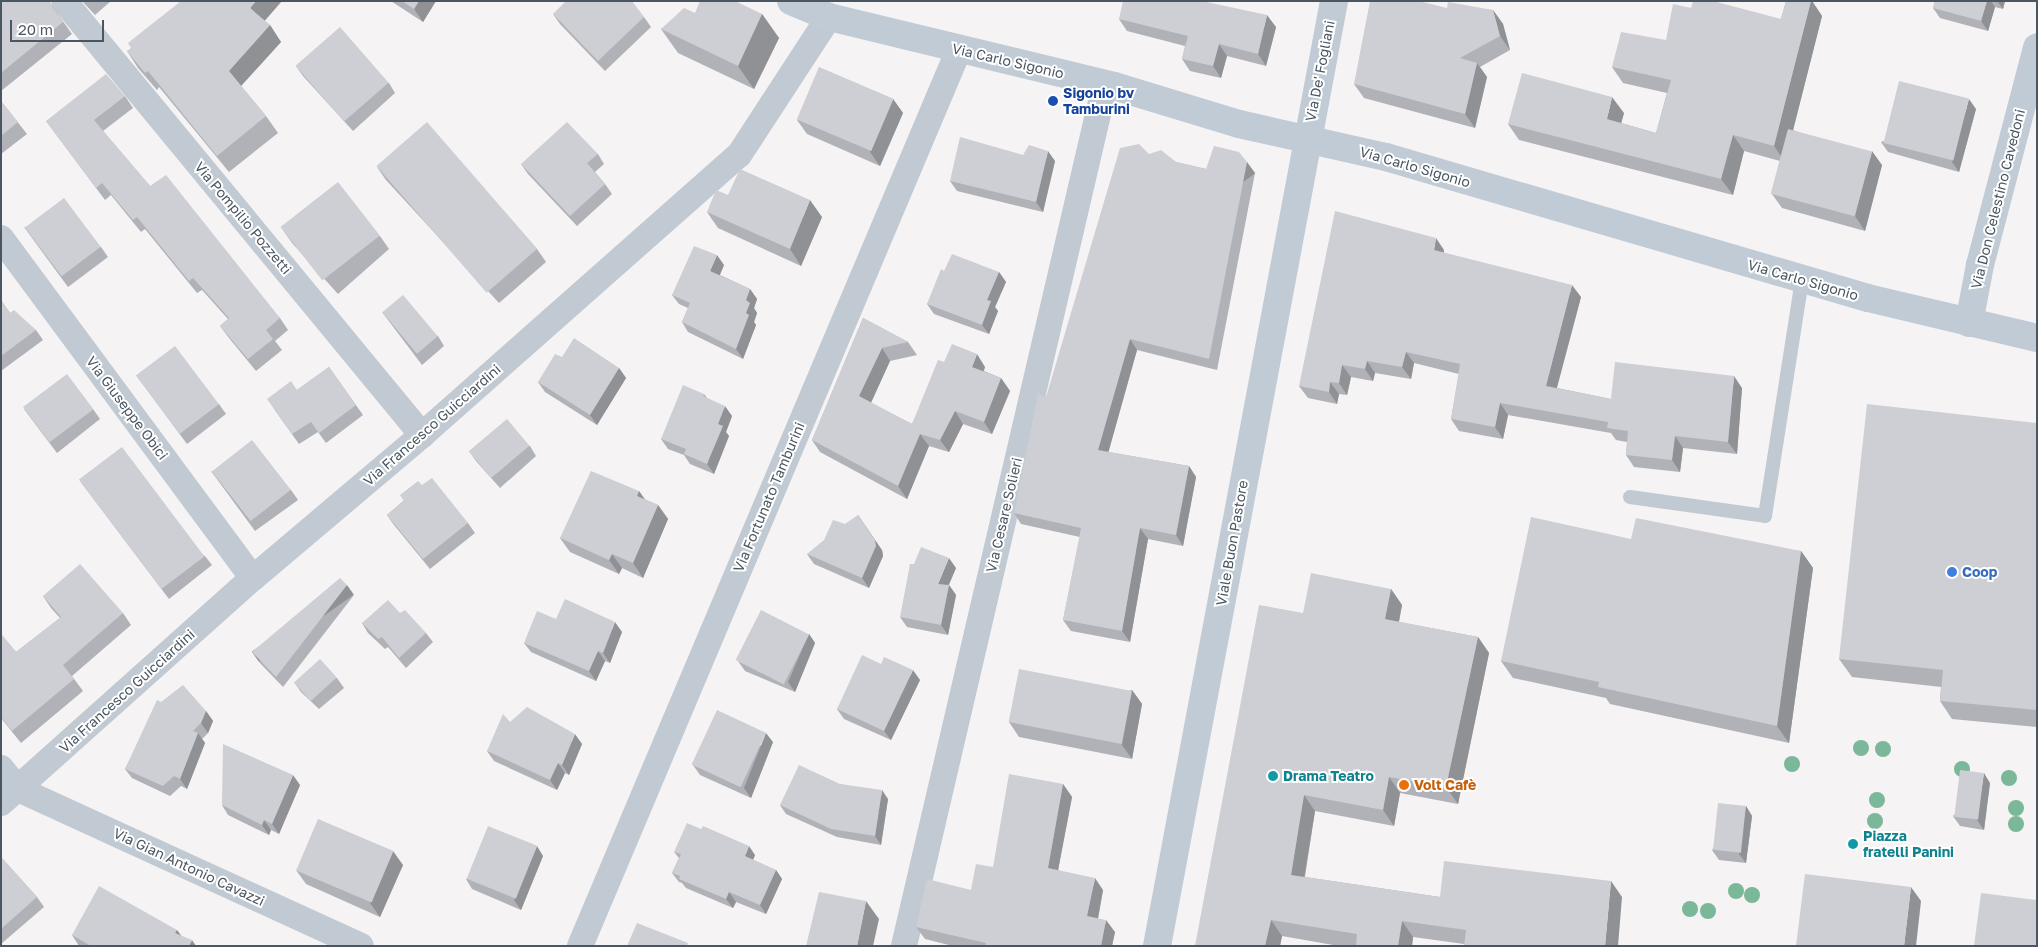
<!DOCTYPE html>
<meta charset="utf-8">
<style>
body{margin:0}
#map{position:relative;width:2038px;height:947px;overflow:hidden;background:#f5f3f3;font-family:"Golos Text",sans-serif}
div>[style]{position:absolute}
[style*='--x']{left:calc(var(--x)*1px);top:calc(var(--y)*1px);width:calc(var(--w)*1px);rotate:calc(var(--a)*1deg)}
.lane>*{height:14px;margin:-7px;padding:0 7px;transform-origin:7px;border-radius:7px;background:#c1cad2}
.street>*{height:26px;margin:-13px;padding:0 13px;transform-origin:13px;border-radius:13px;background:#c1cad2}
.secondary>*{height:28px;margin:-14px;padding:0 14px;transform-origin:14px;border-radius:14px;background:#c1cbd6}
.trees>*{width:16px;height:16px;margin:-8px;border-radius:50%;background:#7bb799}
.wall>*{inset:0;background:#b0b2b7}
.shaded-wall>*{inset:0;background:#909195;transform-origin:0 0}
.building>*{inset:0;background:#cdcfd5;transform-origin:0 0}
.dots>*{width:14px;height:14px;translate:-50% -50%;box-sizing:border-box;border:2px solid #fff;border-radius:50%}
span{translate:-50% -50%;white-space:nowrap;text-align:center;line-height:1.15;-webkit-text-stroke:4px #fff;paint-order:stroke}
.street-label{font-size:14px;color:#4a5661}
.transit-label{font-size:14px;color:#164399;font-weight:700}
.left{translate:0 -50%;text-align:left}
.shop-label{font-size:14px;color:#366cbe;font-weight:700}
.culture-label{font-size:14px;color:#0d838f;font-weight:700}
.food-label{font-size:14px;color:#c56008;font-weight:700}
.frame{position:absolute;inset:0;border:2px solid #4a5661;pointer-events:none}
.scale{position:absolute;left:10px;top:20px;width:94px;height:22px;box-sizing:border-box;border:2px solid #4a5661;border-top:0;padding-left:6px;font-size:15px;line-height:18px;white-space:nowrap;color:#4a5661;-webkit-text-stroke:4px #fff;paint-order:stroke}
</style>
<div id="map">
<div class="lane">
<div style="--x:1630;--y:497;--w:136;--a:8"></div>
<div style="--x:1765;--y:516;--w:240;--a:-81.1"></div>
</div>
<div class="street">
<div style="--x:64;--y:1;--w:563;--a:50.48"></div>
<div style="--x:1;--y:238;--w:423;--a:53.5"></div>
<div style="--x:1;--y:768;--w:27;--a:51"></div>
<div style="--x:18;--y:789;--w:377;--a:24.6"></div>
<div style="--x:1;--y:803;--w:338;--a:-41.8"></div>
<div style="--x:253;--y:578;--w:221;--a:-40.2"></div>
<div style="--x:422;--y:435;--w:423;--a:-41.5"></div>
<div style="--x:739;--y:155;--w:165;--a:-56.9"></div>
<div style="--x:580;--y:946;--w:974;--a:-67.09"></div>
<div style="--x:904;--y:946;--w:885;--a:-76.87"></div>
</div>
<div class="secondary">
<div style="--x:791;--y:1;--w:41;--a:22.8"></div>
<div style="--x:829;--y:17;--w:293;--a:13.6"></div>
<div style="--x:1114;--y:86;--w:131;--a:16.9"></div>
<div style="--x:1239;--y:124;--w:151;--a:12.7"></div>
<div style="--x:1386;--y:157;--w:502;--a:16.31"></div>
<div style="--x:1868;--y:298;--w:174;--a:13.3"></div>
<div style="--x:1969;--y:323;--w:59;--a:-79.3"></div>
<div style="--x:1980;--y:265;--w:225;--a:-75.3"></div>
<div style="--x:1157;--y:946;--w:961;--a:-79.39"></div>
</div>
<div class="trees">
<div style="left:1861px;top:748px"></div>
<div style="left:1883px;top:749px"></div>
<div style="left:1792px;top:764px"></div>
<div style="left:1962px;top:769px"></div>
<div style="left:2009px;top:778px"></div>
<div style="left:1877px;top:800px"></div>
<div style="left:2016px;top:808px"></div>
<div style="left:1875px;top:821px"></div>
<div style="left:2016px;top:824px"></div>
<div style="left:1736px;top:891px"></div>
<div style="left:1752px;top:895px"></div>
<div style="left:1690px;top:909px"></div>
<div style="left:1708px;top:911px"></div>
</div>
<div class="wall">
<div style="clip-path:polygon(1px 1px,50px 1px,50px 3px,72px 34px,1px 91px)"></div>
<div style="clip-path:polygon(82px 1px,111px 1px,95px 15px)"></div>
<div style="clip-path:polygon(391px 1px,436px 1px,423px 22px)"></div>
<div style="clip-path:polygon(1786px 1px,1812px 1px,1822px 16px,1793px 130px,1882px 165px,1865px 231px,1782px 208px,1772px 194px,1780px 161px,1744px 151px,1733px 195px,1519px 140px,1508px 124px,1624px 113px,1621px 123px,1656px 133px,1667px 93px,1623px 83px,1612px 67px,1666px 40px,1691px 8px,1781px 19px)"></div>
<div style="clip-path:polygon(1935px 1px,2005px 1px,2003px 9px,1995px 7px,1988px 31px,1940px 18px,1933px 8px)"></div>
<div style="clip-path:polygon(1447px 8px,1493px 10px,1503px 24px,1510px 50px,1480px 67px,1487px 77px,1475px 128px,1364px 98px,1354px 84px)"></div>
<div style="clip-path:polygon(695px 13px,762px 14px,779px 38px,754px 89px,678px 53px,661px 29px)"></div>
<div style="clip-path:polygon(553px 14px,644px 17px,651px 27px,605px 71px,560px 24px)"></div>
<div style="clip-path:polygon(1119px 19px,1276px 27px,1266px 66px,1227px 56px,1221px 78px,1190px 71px,1182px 59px,1185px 46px,1127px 31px)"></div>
<div style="clip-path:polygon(264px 21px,270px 25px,281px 42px,241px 86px,266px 116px,278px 133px,229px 172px,159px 87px,157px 90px,138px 68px,127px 51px)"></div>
<div style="clip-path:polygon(296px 66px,389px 83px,395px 93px,353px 131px,303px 76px)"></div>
<div style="clip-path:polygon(125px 96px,133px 108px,103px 131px,150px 186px,280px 318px,288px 330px,275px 341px,282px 350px,256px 371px,229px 338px,220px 326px,228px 319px,202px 290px,197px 293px,145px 229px,141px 232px,111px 195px,105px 200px,46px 121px)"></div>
<div style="clip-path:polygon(893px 99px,903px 113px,880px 166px,807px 134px,797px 120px)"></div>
<div style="clip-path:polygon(1px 101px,27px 134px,1px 154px)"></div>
<div style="clip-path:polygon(1976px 109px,1959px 172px,1888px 152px,1881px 142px)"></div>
<div style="clip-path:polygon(598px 154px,604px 164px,595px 172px,605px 184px,612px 194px,577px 226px,528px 174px,521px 164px)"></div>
<div style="clip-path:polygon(1149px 154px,1176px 162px,1206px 169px,1255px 173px,1217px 370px,1137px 350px,1108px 452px,1189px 466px,1196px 477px,1183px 546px,1148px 539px,1130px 642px,1071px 631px,1063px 620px,1080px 537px,1021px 524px,1014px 513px,1046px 397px)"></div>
<div style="clip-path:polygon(1023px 155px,1055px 161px,1043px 212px,957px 191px,950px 181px)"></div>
<div style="clip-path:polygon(377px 167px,537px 249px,546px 262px,499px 303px,386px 180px)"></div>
<div style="clip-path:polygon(707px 212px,822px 217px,801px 266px,718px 228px)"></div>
<div style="clip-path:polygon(24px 227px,101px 247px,108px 257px,68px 287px)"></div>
<div style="clip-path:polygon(283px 230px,380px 236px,389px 249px,338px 294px,292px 243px)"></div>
<div style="clip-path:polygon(1444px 250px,1444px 253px,1581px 297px,1557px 388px,1611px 399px,1742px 388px,1737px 454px,1683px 448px,1680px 472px,1634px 467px,1626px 455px,1627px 442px,1616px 440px,1611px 433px,1508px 415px,1503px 439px,1459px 431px,1451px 419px,1459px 374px,1414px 363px,1411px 379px,1375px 373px,1373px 381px,1351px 377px,1347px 395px,1339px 394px,1337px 404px,1308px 398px,1299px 386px)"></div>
<div style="clip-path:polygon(724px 265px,720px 275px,750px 289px,757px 299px,754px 308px,757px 313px,754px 322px,756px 325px,743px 359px,688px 332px,682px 322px,688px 308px,679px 304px,672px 295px)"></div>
<div style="clip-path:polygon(944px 271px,999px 272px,1006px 282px,995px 307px,998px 311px,989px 334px,934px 314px,927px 304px)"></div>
<div style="clip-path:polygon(1px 300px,10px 313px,36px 330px,43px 340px,1px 371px)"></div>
<div style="clip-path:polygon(382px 312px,438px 336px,444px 346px,422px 365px)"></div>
<div style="clip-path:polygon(863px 318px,908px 342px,917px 355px,890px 361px,871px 403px,912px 424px,944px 362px,985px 367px,984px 371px,1001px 378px,1010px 391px,992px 434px,963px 424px,949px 452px,929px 446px,907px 499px,820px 452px,812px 440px)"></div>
<div style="clip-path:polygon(562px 357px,619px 368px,626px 378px,597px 425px,545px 392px,538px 382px)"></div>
<div style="clip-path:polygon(329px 367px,363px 415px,326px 443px,318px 432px,299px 444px,274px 409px,297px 390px)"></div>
<div style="clip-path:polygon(136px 375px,219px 404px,226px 414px,187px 444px)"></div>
<div style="clip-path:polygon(704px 394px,707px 398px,732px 416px,726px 432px,729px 436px,714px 474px,690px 464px,684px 455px,668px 449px,661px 439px)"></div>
<div style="clip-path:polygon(24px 409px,93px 409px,100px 419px,57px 453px)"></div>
<div style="clip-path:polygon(2037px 423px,2037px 727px,1952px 719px,1940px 701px,1941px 687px,1852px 677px,1839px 659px)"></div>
<div style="clip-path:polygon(530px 446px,536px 456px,500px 488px,476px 461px,469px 451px)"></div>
<div style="clip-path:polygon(211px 471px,291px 490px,298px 500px,255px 531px)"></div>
<div style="clip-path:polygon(80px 481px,205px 556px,212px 565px,169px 599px)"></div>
<div style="clip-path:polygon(422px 485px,468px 523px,475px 533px,430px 569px,394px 525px,387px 515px)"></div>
<div style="clip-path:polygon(639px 491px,644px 499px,658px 505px,668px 519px,643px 578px,622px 568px,619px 574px,570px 552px,560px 538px)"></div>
<div style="clip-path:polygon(1631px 539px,1801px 551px,1813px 568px,1789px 743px,1610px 704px,1606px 698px,1513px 678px,1501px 661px)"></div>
<div style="clip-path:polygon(882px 550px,883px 556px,869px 588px,814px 564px,807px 554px)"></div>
<div style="clip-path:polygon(956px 568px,949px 585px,956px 595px,948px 635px,907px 627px,900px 617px)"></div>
<div style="clip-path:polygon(1391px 589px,1402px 605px,1399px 622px,1478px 637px,1489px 653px,1458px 804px,1400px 793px,1394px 826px,1315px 811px,1305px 877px,1440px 897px,1622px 897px,1464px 944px,1413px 937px,1412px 946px,1339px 946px,1282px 936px,1280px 946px,1195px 946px,1303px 613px)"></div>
<div style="clip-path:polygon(354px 595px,283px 687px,259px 662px,252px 652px)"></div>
<div style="clip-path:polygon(43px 596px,123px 613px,131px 625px,72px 676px,83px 691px,21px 743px,1px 718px,1px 634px,16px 652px,60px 618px,51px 608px)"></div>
<div style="clip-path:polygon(400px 613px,426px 633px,433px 642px,406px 668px,388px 647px,385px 649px,368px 633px,362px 623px)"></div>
<div style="clip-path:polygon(556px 619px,622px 632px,610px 663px,605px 661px,596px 681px,531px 652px,524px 643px)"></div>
<div style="clip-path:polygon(809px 634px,815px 643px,795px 692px,745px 671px,738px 661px)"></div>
<div style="clip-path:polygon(881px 664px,920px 680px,891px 740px,844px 719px,837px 709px)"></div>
<div style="clip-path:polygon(337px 678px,344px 688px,319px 709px,301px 692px,294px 682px)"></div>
<div style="clip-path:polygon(1132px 690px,1142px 704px,1132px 759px,1019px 737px,1009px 722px)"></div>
<div style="clip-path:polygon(161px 702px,206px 711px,213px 721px,208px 733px,202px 739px,205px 743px,187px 789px,181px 786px,170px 796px,132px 778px,125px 769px)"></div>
<div style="clip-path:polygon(510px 722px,582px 744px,569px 775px,565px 773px,557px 790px,494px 761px,487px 751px)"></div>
<div style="clip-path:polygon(773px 742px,751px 798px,700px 775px,693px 765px)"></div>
<div style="clip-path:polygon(1990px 783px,1984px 830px,1960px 826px,1953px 816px)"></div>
<div style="clip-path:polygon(840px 784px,888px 799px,881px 845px,837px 837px,786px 814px,780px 805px)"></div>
<div style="clip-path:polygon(1063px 784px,1072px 797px,1058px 870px,1103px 890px,1098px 919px,1115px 932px,1112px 946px,953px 946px,925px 939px,916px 927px,971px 890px,993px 867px)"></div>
<div style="clip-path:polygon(300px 785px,279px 834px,271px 830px,269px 835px,228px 815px,222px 805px)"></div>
<div style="clip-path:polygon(1746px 806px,1752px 816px,1746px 863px,1719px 860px,1712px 850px)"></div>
<div style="clip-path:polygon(674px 852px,755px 855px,753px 860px,776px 870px,782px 879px,766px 914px,736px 902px,733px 908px,686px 888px,682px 883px,679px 882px,672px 873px,679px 858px)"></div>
<div style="clip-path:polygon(543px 856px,521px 910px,472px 889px,466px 879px)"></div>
<div style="clip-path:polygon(1px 857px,37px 897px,44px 907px,1px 944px)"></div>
<div style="clip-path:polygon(403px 865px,380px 917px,306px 884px,296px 870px)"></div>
<div style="clip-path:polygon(177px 930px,181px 936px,196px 946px,79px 946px,72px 935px)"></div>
</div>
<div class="shaded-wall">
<div style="clip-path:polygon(256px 1px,282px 1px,262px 24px,250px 8px)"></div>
<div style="clip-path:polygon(419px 1px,436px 1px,423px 22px,414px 9px)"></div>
<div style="clip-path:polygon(1811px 1px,1812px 1px,1822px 16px,1785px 162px,1774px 146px)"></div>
<div style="clip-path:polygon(1987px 1px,1991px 1px,1995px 7px,1988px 31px,1981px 21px)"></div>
<div style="clip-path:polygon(1997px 1px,2005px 1px,2003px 9px)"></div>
<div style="clip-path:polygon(1493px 10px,1503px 24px,1510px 50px,1500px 36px)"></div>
<div style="clip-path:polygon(762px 14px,779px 38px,754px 89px,738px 66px)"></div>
<div style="clip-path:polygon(1267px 15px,1276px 27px,1266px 66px,1258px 54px)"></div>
<div style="clip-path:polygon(270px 25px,281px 42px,240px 87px,229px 71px)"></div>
<div style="clip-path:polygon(1219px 44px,1227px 56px,1221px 78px,1213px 66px)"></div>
<div style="clip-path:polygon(1477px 63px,1487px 77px,1475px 128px,1465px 114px)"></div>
<div style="clip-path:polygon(1612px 97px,1624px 113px,1618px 135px,1607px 119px)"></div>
<div style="clip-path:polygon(893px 99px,903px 113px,880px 166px,870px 152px)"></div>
<div style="clip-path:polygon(1969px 99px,1976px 109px,1959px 172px,1952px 162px)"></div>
<div style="clip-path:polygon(1733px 135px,1744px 151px,1733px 195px,1721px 179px)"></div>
<div style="clip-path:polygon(1048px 151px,1055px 161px,1043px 212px,1036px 202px)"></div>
<div style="clip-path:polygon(1872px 151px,1882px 165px,1865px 231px,1855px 216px)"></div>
<div style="left:1247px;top:162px;width:14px;height:201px;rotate:54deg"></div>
<div style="clip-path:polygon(810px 200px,822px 217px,801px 266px,790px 249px)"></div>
<div style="clip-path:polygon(1436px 238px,1444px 250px,1442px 262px,1434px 250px)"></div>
<div style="clip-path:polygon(717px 255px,724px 265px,717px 281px,710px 271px)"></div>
<div style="clip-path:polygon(999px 272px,1006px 282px,995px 307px,998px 311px,989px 334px,982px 325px,987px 300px)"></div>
<div style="clip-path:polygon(1572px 285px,1581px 297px,1554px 398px,1546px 386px)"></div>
<div style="clip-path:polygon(750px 289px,757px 299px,754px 308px,757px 313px,754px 322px,756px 325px,743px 359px,736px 349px,746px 313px,746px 300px)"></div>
<div style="clip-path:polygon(1130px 339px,1137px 350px,1106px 461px,1098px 450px)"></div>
<div style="clip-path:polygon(882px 348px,890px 361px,868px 409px,859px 396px)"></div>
<div style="clip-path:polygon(1406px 352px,1414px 363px,1411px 379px,1402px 367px)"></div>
<div style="clip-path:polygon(977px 354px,985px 367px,980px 379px,972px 367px)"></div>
<div style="clip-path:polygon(1367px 361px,1375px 373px,1373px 381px,1365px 369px)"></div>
<div style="clip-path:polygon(1342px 365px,1351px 377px,1347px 395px,1339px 383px)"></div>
<div style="clip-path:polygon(619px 368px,626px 378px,597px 425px,590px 415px)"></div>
<div style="clip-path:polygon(1734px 376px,1742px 388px,1737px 454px,1728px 442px)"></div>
<div style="clip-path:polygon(1001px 378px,1010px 391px,992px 434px,984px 422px)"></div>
<div style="clip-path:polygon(1330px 382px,1339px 394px,1337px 404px,1329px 392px)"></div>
<div style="clip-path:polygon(1500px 403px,1508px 415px,1503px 439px,1495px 427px)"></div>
<div style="clip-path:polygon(725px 406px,732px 416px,726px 432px,729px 436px,714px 474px,707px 464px,718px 424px)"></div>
<div style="clip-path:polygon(955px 411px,963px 424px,949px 452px,940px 440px)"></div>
<div style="clip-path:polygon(920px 434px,929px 446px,907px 499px,898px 486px)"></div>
<div style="clip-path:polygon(1675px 436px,1683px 448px,1680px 472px,1672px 460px)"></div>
<div style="clip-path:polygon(1189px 466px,1196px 477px,1183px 546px,1176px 535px)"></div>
<div style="clip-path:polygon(639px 491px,649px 505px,637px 496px)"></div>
<div style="clip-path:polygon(658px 505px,668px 519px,643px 578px,633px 563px)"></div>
<div style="clip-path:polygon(858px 515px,882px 550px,883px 556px,869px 588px,862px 578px)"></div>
<div style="clip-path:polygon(1140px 528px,1148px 539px,1130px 642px,1122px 631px)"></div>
<div style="clip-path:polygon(1801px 551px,1813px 568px,1789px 743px,1777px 726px)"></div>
<div style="clip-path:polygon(612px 554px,622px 568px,619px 574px,609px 560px)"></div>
<div style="clip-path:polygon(949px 558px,956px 568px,945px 593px,938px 584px)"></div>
<div style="left:347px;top:585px;width:12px;height:116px;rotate:55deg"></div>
<div style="clip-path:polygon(949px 585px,956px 595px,948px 635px,941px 625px)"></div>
<div style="clip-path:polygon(1391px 589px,1402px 605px,1396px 636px,1385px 619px)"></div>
<div style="clip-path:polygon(615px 622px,622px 632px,610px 663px,603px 653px)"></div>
<div style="clip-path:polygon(809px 634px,815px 643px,795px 692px,788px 682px)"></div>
<div style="clip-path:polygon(1478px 637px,1489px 653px,1458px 804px,1446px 787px)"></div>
<div style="clip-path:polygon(598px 651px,605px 661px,596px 681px,589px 671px)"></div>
<div style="clip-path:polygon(913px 670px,920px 680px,891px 740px,884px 731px)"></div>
<div style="clip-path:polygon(1132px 690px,1142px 704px,1132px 759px,1122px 745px)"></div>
<div style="clip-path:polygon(206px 711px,213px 721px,208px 733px,201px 723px)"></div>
<div style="clip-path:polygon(198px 733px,205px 743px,187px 789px,180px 779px)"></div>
<div style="clip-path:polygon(766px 733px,773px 742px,751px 798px,744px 788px)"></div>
<div style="clip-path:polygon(575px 734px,582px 744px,569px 775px,562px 765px)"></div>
<div style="clip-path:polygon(558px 763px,565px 773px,557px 790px,550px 780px)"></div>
<div style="clip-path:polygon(1984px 773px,1990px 783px,1984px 830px,1977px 820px)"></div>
<div style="clip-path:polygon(293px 775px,300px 785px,279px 834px,272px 824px)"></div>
<div style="clip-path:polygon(1389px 777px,1400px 793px,1394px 826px,1383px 810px)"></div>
<div style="clip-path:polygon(1063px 784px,1072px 797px,1056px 881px,1048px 868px)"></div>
<div style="clip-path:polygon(882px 790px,888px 799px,881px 845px,875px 836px)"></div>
<div style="clip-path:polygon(1304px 795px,1315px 811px,1302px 891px,1291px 875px)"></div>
<div style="clip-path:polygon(1746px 806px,1752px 816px,1746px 863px,1739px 854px)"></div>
<div style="clip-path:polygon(264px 820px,271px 830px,269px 835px,262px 825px)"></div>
<div style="clip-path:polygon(537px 846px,543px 856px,521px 910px,514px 900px)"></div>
<div style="clip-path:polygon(749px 846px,755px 855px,751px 865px,745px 856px)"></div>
<div style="clip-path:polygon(393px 851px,403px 865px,380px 917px,370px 903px)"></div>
<div style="clip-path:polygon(776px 870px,782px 879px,766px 914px,760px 905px)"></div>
<div style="clip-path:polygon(1095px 878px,1103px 890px,1096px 929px,1087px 916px)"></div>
<div style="clip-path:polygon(1611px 881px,1622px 897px,1618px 946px,1605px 946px)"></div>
<div style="clip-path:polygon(1911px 887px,1921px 901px,1916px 946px,1904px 946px)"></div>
<div style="clip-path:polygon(729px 892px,736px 902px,733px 908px,726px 899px)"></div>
<div style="clip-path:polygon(866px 901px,879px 919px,873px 946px,857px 946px)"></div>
<div style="clip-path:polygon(1106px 920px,1115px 932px,1112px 946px,1101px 946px)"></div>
<div style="clip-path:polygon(1271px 920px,1282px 936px,1280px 946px,1265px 946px)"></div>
<div style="clip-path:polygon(1402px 921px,1413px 937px,1412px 946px,1398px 946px)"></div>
<div style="clip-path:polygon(177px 930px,185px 941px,175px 933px)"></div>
<div style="clip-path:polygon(192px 940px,196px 946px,189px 946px)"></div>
</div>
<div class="building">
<div style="clip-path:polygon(1px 1px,48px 1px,63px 22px,1px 73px)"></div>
<div style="clip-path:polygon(181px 1px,256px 1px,250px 8px,270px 25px,229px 71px,266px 116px,217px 156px,148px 71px,145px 73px,127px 51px,131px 48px,128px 43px)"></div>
<div style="clip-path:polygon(402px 1px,419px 1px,414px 9px)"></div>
<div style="clip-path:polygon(566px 1px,632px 1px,644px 17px,598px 61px,553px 14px)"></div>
<div style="clip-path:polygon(700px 1px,735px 1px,762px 14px,738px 66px,661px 29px,684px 8px,695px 13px)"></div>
<div style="clip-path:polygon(1123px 1px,1202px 1px,1267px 15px,1258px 54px,1219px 44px,1213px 66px,1182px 59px,1188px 36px,1119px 19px)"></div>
<div style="clip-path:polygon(1370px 1px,1419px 1px,1447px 8px,1448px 2px,1493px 10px,1500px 36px,1460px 58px,1477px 63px,1465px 114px,1354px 84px)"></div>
<div style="clip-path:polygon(1693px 1px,1713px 1px,1781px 19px,1786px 1px,1811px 1px,1774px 146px,1733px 135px,1721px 179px,1508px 124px,1522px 73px,1612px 97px,1607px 119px,1656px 133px,1671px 80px,1612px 67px,1621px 32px,1666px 40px,1673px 4px,1691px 8px)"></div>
<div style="clip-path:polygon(1935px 1px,1987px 1px,1981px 21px,1933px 8px)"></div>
<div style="left:340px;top:27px;width:74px;height:59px;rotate:49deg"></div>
<div style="left:819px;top:67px;width:81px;height:57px;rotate:23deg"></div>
<div style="clip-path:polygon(106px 74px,125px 96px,94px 120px,150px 186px,166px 175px,280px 318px,266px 330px,273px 339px,248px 359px,220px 326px,229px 318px,193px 278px,189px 281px,137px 217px,133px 220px,102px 183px,96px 188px,46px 121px)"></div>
<div style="left:1899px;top:81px;width:72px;height:64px;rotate:14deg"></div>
<div style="clip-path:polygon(1px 101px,18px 122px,1px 136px)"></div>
<div style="left:427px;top:122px;width:168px;height:67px;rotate:49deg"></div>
<div style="clip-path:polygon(567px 122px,598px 154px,587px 163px,605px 184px,570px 216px,521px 164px)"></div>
<div style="left:1788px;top:129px;width:87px;height:67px;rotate:15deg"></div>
<div style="clip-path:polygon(960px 137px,1023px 155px,1029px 145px,1048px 151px,1036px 202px,950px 181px)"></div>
<div style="clip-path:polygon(1139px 144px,1149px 154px,1161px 150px,1176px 162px,1206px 169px,1214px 146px,1239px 152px,1247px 162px,1209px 359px,1130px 339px,1098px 450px,1189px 466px,1176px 535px,1140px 528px,1122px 631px,1063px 620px,1081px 528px,1014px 513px,1038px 394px,1046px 397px,1120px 148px)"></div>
<div style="clip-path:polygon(740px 169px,810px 200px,790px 249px,707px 212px,716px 190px,728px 195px)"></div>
<div style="left:338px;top:182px;width:68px;height:73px;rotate:52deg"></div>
<div style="left:64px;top:198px;width:61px;height:49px;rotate:53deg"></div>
<div style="clip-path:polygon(1335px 211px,1436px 238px,1434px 250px,1572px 285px,1546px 386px,1611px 399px,1615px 362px,1734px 376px,1728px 442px,1675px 436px,1672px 460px,1626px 455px,1628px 431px,1607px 428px,1608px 422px,1500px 403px,1495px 427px,1451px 419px,1460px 364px,1406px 352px,1402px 367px,1367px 361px,1365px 369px,1342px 365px,1339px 383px,1330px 382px,1329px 392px,1299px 386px)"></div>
<div style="clip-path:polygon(694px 246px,717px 255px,710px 271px,750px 289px,746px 300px,750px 303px,746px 313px,749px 315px,736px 349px,682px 322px,690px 303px,672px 295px)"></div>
<div style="clip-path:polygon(952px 254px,999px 272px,987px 300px,991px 301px,982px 325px,927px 304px,941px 269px,944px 271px)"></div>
<div style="left:403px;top:295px;width:54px;height:27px;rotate:50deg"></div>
<div style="clip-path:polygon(1px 300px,10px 313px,14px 310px,36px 330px,1px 356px)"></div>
<div style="clip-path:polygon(863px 318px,908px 342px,882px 348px,859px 396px,912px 424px,938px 360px,944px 362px,952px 344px,977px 354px,972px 367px,1001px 378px,984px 422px,955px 411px,940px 440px,920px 434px,898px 486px,812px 440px)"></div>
<div style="clip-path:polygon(574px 338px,619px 368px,590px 415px,538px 382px,555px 354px,562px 357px)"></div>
<div style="left:175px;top:346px;width:73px;height:49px;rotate:53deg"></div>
<div style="clip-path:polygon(329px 367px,356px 405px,319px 433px,311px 422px,292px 434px,267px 399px,291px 381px,297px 390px)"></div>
<div style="left:67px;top:374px;width:44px;height:55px;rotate:53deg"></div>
<div style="clip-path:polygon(683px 385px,704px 394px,703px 396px,725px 406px,718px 424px,723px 426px,707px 464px,684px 454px,686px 449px,661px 439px)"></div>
<div style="clip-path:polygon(1867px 404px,2037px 423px,2037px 710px,1940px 701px,1943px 670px,1839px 659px)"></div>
<div style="left:507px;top:419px;width:35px;height:50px;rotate:50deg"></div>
<div style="left:252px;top:440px;width:63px;height:51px;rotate:52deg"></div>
<div style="left:122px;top:447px;width:137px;height:54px;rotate:53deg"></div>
<div style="clip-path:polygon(591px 471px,639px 491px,637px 496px,658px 505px,633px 563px,612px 554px,609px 560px,560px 538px)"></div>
<div style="clip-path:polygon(432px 478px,468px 523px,423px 559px,387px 515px,404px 501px,400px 495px,418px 481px,422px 485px)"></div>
<div style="clip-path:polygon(858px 515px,875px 540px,876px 546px,862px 578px,807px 554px,824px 540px,833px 520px,845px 524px)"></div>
<div style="clip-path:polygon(1531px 517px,1631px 539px,1636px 518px,1801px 551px,1777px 726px,1598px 687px,1599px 682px,1501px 661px)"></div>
<div style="clip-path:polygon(921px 547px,949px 558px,938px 584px,949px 585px,941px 625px,900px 617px,910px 564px,914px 564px)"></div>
<div style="clip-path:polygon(80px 564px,123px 613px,63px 665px,74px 679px,12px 731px,1px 717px,1px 634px,16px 652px,61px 617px,43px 596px)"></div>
<div style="clip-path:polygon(1311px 573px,1391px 589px,1385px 619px,1478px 637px,1446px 787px,1389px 777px,1383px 810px,1304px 795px,1291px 875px,1440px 897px,1444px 861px,1611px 881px,1605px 946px,1464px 946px,1466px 930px,1402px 921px,1398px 946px,1356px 946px,1357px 934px,1271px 920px,1265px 946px,1195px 946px,1259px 605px,1303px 613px)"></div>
<div style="clip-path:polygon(340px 578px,347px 585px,276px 677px,252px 652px)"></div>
<div style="clip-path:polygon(565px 599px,615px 622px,603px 653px,598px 651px,589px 671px,524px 643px,537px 611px,556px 619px)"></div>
<div style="clip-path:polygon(388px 600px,400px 613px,405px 610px,426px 633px,399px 658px,382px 637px,378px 639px,362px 623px)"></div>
<div style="left:761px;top:610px;width:54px;height:56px;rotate:27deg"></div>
<div style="clip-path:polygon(862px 655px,881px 664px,884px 657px,913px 670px,884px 731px,837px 709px)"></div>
<div style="left:320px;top:659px;width:25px;height:35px;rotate:48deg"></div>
<div style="left:1019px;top:669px;width:115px;height:54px;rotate:11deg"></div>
<div style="clip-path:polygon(183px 685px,206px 711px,201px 723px,193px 731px,198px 733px,180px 779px,174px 776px,163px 786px,125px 769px,157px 700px,161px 702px)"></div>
<div style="clip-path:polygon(527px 707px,575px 734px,562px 765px,558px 763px,550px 780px,487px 751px,503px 714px,510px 722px)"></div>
<div style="left:717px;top:710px;width:54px;height:60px;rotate:25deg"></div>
<div style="clip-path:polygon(223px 744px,293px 775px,272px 824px,264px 820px,262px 825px,222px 805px)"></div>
<div style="clip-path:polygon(799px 765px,840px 784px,882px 790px,875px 836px,831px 829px,780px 805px)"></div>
<div style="left:1960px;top:770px;width:24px;height:47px;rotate:7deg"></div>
<div style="clip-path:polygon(1009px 774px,1063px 784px,1048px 868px,1095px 878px,1087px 916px,1106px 920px,1101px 946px,985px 946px,986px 943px,916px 927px,927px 879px,971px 890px,976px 864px,993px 867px)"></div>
<div style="left:1718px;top:803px;width:28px;height:47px;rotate:6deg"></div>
<div style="left:318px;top:819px;width:82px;height:56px;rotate:23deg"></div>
<div style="clip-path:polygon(687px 823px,701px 829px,703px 826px,749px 846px,745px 856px,776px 870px,760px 905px,729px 892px,726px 899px,679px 879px,680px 876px,672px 873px,681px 854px,674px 852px)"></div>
<div style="left:488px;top:826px;width:53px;height:57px;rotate:22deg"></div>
<div style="clip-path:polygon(1px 857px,37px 897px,1px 929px)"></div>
<div style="clip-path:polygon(1805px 874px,1911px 887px,1904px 946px,1796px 946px)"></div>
<div style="clip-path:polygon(99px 886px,177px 930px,175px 933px,192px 940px,189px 946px,91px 946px,72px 935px)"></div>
<div style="clip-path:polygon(819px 892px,866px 901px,857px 946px,806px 946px)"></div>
<div style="clip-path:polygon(1981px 893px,2037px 900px,2037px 946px,1974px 946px)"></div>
<div style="clip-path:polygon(637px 923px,688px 943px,687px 946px,627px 946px)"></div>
</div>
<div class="dots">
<div style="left:1053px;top:101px;background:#1a4fb4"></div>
<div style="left:1952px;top:572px;background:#3f7fe0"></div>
<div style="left:1273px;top:776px;background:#0f9aa8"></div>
<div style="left:1404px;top:785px;background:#e8710a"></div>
<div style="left:1853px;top:844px;background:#0f9aa8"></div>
</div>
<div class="street-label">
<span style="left:1008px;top:61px;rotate:13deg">Via Carlo Sigonio</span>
<span style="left:1320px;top:71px;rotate:-79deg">Via De' Fogliani</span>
<span style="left:1415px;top:167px;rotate:16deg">Via Carlo Sigonio</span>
<span style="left:1998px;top:199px;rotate:-76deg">Via Don Celestino Cavedoni</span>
<span style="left:243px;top:218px;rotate:50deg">Via Pompilio Pozzetti</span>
<span style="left:1803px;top:280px;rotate:16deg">Via Carlo Sigonio</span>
<span style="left:127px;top:408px;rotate:53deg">Via Giuseppe Obici</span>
<span style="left:432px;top:425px;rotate:-41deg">Via Francesco Guicciardini</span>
<span style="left:769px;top:497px;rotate:-67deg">Via Fortunato Tamburini</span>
<span style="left:1004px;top:515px;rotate:-77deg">Via Cesare Solieri</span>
<span style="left:1232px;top:543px;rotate:-80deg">Viale Buon Pastore</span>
<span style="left:127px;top:691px;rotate:-42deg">Via Francesco Guicciardini</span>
<span style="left:189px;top:867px;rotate:25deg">Via Gian Antonio Cavazzi</span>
</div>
<div class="transit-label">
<span class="left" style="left:1063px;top:101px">Sigonio bv<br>Tamburini</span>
</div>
<div class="shop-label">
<span class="left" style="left:1962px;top:572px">Coop</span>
</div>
<div class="culture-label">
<span class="left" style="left:1283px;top:776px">Drama Teatro</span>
<span class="left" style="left:1863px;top:844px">Piazza<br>fratelli Panini</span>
</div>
<div class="food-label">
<span class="left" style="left:1414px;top:785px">Volt Cafè</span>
</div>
<div class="frame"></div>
<div class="scale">20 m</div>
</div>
